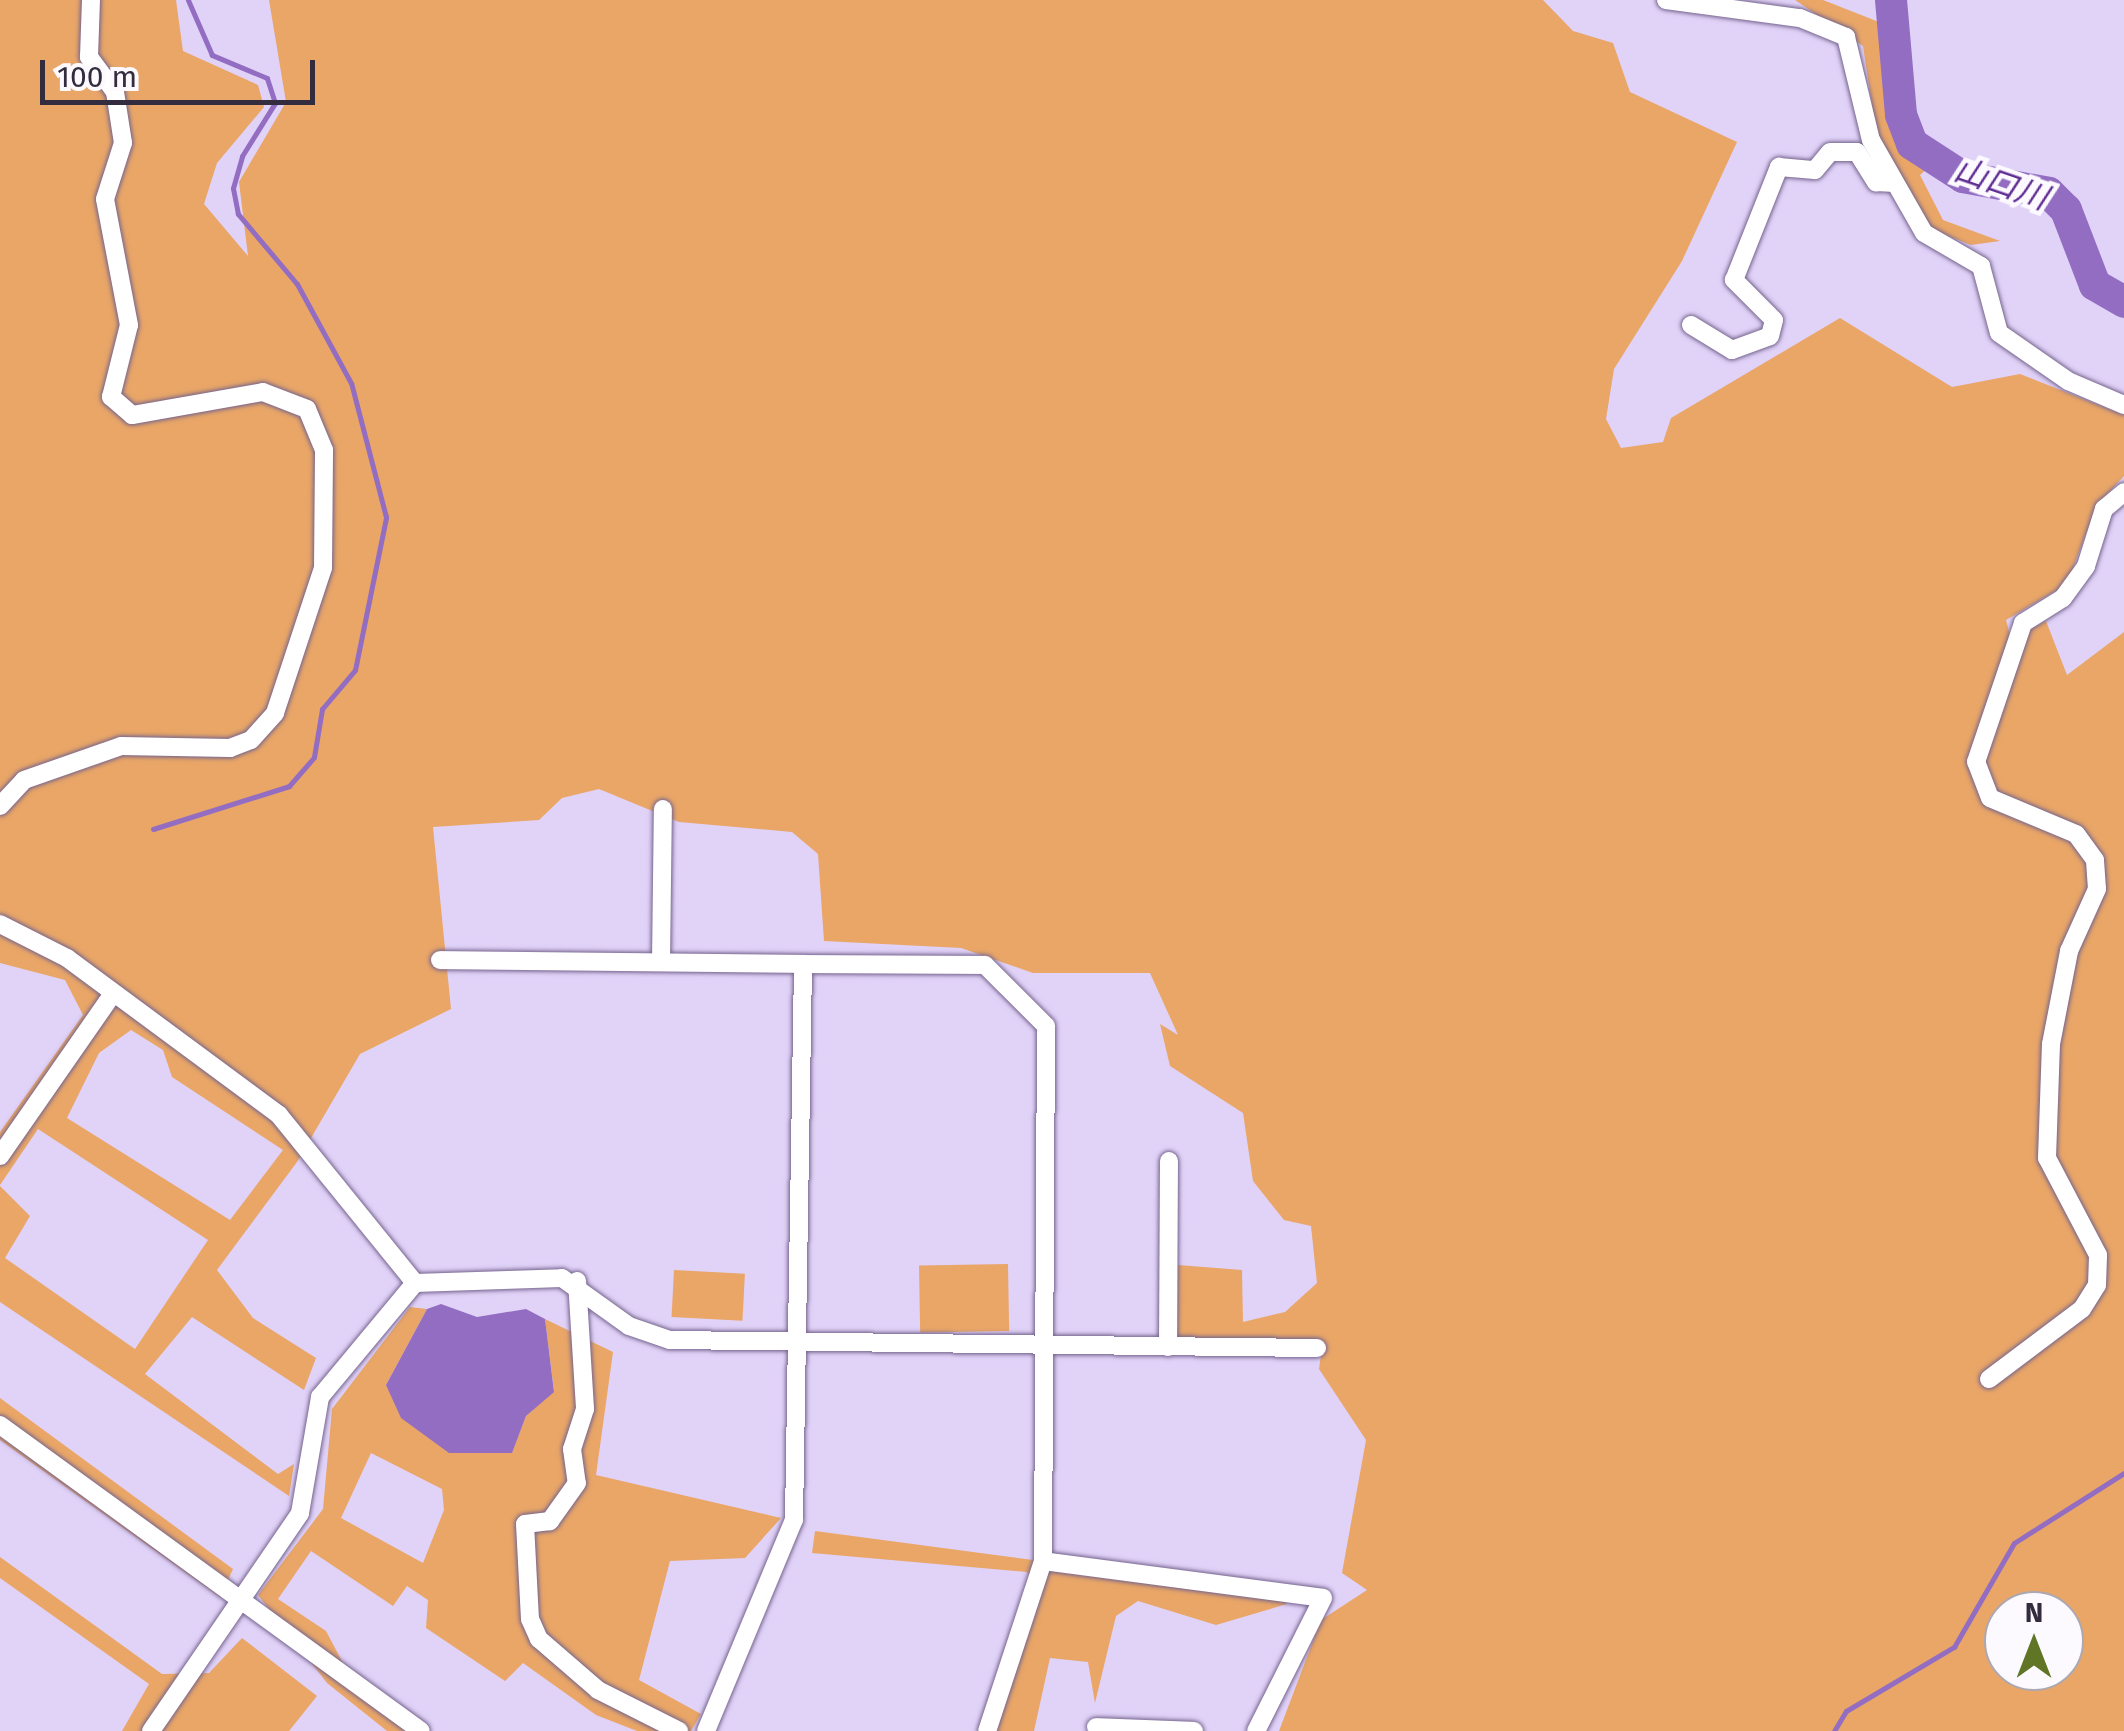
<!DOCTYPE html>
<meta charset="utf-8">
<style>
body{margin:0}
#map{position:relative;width:2124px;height:1731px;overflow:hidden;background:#e1d2f8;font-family:"Fira Sans","Noto Sans JP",sans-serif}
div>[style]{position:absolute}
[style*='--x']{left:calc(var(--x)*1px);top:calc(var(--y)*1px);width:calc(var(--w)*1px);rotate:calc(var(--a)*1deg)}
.green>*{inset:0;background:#e9a667;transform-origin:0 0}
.water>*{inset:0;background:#926dc2}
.stream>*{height:5px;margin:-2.5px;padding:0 2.5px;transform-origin:2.5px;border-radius:2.5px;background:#926dc2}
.river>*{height:32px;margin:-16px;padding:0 16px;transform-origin:16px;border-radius:16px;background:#926dc2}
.roads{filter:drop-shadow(0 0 2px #75648e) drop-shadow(0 0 2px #75648e)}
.minor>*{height:18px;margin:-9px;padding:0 9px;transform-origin:9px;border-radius:9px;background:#fff}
span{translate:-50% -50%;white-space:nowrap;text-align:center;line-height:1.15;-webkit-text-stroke:9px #fcfaff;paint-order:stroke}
.water-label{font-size:32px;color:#5f2c92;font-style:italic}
.north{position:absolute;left:1984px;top:1591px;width:100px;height:100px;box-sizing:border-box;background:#fcfaff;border:2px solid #aca8b2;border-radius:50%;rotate:0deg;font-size:28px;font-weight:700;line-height:40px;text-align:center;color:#332c3e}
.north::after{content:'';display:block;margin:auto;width:35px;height:45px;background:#607525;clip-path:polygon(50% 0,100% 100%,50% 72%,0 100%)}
.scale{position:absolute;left:40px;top:60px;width:275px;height:45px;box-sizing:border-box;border:5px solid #332c3e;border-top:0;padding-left:12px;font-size:30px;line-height:35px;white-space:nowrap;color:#332c3e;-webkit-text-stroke:8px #fcfaff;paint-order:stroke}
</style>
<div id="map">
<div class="green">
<div style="clip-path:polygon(evenodd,0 0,176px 0,183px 51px,258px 85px,264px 107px,217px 163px,204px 204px,248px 256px,239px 182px,286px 102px,269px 0,1543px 0,1573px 31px,1613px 43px,1630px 92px,1737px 142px,1682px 261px,1614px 369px,1606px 419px,1621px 448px,1663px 442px,1671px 418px,1840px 318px,1952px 387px,2020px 374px,2124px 415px,2124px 476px,2097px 505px,2067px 584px,2006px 620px,2011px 639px,2046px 621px,2067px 675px,2124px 632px,2124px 1731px,1279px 1731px,1321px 1620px,1367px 1590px,1342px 1573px,1366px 1440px,1319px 1369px,1323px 1341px,1178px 1339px,1178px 1265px,1242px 1270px,1243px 1322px,1285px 1312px,1317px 1283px,1311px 1226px,1284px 1220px,1253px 1181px,1243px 1113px,1170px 1066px,1160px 1024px,1178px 1035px,1150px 973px,1033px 973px,961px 948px,824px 941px,818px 854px,792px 832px,679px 822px,599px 789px,562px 798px,539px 820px,433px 827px,451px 1009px,360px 1054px,297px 1162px,217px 1270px,253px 1318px,316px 1358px,304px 1390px,192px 1317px,145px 1374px,278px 1474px,294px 1464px,289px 1496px,0 1302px,0 1186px,30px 1216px,5px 1258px,135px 1349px,208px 1240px,38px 1129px,0 1185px,0 1132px,83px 1015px,65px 980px,0 963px,0 0,131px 1030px,163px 1050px,172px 1077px,283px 1150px,230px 1220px,67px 1118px,99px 1053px,131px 1030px,0 0,2004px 1611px,2064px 1611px,2064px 1671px,2004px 1671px,2004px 1611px)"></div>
<div style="clip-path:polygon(1795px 0,1823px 0,1879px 22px,1894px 124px,1928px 168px,1920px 175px,1943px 220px,2000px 241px,1971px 245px,1928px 228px,1876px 132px,1863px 46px)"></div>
<div style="left:1008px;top:1264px;width:67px;height:89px;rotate:89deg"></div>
<div style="left:674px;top:1270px;width:71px;height:47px;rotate:3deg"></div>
<div style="clip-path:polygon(evenodd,410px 1307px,427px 1309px,386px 1385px,512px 1452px,526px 1416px,554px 1391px,545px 1319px,613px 1352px,596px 1475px,781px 1518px,745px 1558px,670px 1561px,639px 1680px,701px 1714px,691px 1731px,637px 1731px,596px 1715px,523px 1663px,505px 1681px,426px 1628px,428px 1600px,407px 1586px,393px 1606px,311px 1551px,278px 1599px,326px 1631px,351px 1678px,430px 1731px,387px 1731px,327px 1683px,258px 1595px,323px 1509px,332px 1409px,410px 1307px,371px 1453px,442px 1489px,444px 1510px,423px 1563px,341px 1518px,371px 1453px)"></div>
<div style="clip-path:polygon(0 1398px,233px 1569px,220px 1597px,0 1440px)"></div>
<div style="clip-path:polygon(815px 1531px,1275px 1592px,1287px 1604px,1216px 1625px,1138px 1601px,1116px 1616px,1095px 1703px,1088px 1662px,1050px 1658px,1034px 1731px,995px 1731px,1038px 1590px,1027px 1572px,812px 1553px)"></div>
<div style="clip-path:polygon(0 1557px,162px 1674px,209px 1673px,242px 1638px,317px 1696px,289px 1731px,122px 1731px,149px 1684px,0 1578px)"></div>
</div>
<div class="water">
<div style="clip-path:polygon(441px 1304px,477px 1317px,526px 1309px,545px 1319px,554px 1392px,526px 1416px,512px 1453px,449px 1453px,401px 1418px,386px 1385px,427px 1309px)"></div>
</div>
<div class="stream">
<div style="--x:153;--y:829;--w:143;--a:-17.5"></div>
<div style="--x:289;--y:786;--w:38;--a:-49"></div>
<div style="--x:314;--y:757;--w:49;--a:-80.5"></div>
<div style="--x:322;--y:709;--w:51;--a:-49.8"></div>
<div style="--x:355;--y:670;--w:156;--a:-78.5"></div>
<div style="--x:386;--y:517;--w:138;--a:-104.6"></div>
<div style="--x:351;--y:383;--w:113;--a:-118.6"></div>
<div style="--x:297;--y:284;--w:92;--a:-130.1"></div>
<div style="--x:238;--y:214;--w:26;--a:-101"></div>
<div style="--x:233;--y:188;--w:33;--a:-74"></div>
<div style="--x:242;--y:156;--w:62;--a:-58.1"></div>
<div style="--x:275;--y:103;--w:26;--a:-108"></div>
<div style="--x:267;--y:78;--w:60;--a:-157.3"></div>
<div style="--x:212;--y:55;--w:60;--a:-113.6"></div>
<div style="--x:1834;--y:1731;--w:23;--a:-59"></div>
<div style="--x:1846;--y:1711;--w:126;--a:-30.7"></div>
<div style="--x:1954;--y:1647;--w:120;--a:-60"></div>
<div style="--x:2014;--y:1543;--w:130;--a:-32.5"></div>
</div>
<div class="river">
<div style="--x:1891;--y:0;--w:115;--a:85"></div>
<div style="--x:1901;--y:115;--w:31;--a:69"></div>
<div style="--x:1912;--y:144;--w:61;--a:32.9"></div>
<div style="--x:1963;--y:177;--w:87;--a:10.5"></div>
<div style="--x:2049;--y:193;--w:24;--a:45"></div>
<div style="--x:2066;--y:210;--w:80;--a:68.9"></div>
<div style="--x:2095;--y:285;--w:34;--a:30"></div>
</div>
<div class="roads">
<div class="minor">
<div style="--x:1666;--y:0;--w:135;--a:7.7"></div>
<div style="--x:1800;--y:18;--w:50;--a:22.4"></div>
<div style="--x:1846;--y:37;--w:106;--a:76.4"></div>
<div style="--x:1871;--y:140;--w:107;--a:60.3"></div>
<div style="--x:1924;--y:233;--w:66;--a:30.1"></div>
<div style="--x:1981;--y:266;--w:69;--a:75"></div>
<div style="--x:1999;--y:333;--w:84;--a:34.8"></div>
<div style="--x:2068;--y:381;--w:61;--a:23.2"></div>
<div style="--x:1691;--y:325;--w:48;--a:31.4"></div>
<div style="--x:1732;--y:350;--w:40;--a:-20.2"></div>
<div style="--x:1770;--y:336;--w:16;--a:-76"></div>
<div style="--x:1774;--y:320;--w:57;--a:-135"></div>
<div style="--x:1734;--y:280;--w:122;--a:-68.3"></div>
<div style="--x:1779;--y:167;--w:36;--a:5"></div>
<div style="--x:1815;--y:170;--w:23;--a:-50"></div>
<div style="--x:1830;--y:152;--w:27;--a:0"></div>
<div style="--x:1857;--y:152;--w:36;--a:58"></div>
<div style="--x:1876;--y:182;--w:19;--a:3"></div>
<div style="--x:0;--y:806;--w:35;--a:-47"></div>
<div style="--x:24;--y:780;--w:103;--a:-19.3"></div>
<div style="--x:121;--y:746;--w:109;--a:1.1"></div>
<div style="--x:230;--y:748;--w:22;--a:-21"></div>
<div style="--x:251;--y:740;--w:36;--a:-48"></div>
<div style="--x:275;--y:713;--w:153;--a:-71.7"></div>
<div style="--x:323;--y:568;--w:118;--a:-89.5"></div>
<div style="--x:324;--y:450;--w:44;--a:-112.5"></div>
<div style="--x:307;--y:409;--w:47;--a:-158.9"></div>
<div style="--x:263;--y:392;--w:133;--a:170"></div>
<div style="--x:132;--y:415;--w:28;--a:-139"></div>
<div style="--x:111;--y:397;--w:74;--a:-76"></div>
<div style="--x:129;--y:325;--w:128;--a:-100.8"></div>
<div style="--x:105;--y:199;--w:59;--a:-72.2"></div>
<div style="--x:123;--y:143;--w:52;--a:-98.9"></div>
<div style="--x:115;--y:92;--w:44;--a:-126.6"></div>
<div style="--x:89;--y:57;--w:57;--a:-88"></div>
<div style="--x:0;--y:924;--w:75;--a:26.9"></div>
<div style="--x:67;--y:958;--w:264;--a:36.5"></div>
<div style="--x:279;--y:1115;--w:216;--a:51"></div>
<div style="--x:440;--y:960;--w:363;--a:0.6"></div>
<div style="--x:661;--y:962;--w:153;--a:-89.3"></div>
<div style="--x:0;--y:1156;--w:193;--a:-55.2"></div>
<div style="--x:577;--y:1281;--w:128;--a:86.4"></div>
<div style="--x:585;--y:1409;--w:42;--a:108"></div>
<div style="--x:572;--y:1449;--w:34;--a:82"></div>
<div style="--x:577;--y:1483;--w:47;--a:125.4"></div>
<div style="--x:550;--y:1521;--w:25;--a:173"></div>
<div style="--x:525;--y:1524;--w:95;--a:87"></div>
<div style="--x:530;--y:1619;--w:22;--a:66"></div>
<div style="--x:539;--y:1639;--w:78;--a:40.8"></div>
<div style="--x:598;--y:1690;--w:91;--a:26.8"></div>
<div style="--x:1168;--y:1347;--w:186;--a:-89.7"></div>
<div style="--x:1989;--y:1379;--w:116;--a:-37"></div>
<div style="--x:2082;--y:1309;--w:28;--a:-58"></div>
<div style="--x:2097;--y:1285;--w:30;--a:-88"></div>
<div style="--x:2098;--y:1255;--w:110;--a:-117.7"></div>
<div style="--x:2047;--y:1158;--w:114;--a:-88"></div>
<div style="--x:2051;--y:1044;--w:95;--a:-79"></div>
<div style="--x:2069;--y:951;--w:68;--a:-65.7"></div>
<div style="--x:2097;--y:889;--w:29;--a:-94"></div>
<div style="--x:2095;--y:860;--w:32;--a:-126"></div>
<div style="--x:2076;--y:834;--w:93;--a:-157.3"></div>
<div style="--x:1990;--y:798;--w:39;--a:-111"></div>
<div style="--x:1976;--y:762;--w:147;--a:-71.3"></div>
<div style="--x:2023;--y:623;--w:47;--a:-32"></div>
<div style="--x:2063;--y:598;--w:39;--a:-54"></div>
<div style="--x:2086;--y:566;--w:60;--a:-72.5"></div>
<div style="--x:2104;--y:509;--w:26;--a:-40"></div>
<div style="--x:0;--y:1425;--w:520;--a:36.01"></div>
<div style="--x:1043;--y:1561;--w:282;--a:7.5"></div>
<div style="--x:1323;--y:1598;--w:149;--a:116.7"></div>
<div style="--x:1096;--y:1727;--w:98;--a:2.3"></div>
<div style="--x:151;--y:1731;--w:264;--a:-55.6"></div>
<div style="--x:300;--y:1513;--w:118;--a:-80.2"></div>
<div style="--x:320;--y:1397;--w:148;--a:-50.2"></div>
<div style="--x:415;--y:1283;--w:147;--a:-1.9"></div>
<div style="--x:562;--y:1278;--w:82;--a:35.6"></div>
<div style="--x:629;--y:1326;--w:43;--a:18.9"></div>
<div style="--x:670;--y:1340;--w:647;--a:0.71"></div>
<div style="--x:706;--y:1731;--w:229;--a:-67.4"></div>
<div style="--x:794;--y:1520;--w:556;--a:-89.07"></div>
<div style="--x:803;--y:964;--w:182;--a:0.3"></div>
<div style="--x:985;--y:965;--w:86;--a:45"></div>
<div style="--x:1046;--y:1026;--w:535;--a:90.32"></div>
<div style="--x:1043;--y:1561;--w:179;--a:108.2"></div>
</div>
</div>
<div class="water-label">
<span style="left:2001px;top:184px;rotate:19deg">山口川</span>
</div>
<div class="north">N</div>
<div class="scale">100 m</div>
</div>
